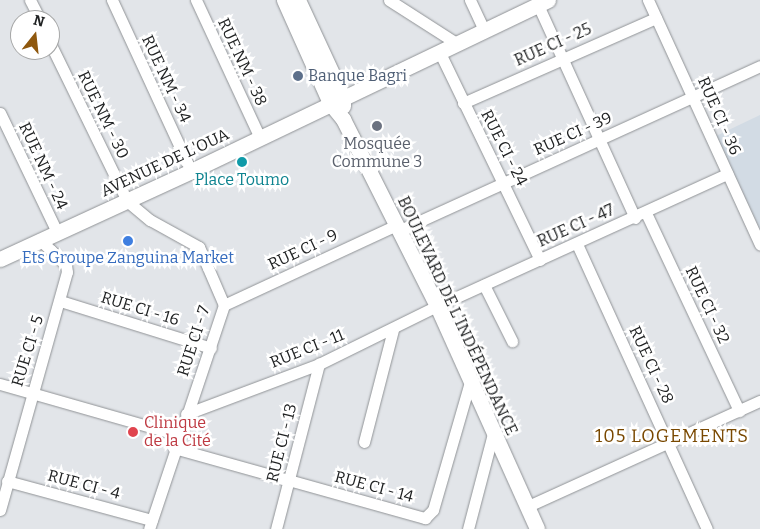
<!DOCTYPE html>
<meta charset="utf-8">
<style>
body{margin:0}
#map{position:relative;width:760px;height:529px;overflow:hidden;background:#e2e5e9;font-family:Bitter,serif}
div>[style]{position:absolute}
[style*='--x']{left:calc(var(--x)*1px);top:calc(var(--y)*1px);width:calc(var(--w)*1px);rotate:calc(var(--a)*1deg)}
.built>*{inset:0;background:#d2dbe4}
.roads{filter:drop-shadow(0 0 1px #909396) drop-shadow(0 0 1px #909396)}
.minor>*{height:11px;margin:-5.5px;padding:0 5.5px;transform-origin:5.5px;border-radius:5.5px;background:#fff}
.major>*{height:15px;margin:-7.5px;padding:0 7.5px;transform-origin:7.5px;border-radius:7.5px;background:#fff}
.dots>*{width:14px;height:14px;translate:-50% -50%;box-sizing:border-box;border:2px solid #fff;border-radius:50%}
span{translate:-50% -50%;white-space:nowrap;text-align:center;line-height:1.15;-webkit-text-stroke:5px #fff;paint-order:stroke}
.street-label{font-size:16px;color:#202223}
.service-label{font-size:16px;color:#4e5e75}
.left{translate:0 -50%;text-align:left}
.worship-label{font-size:16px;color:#5b616d}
.culture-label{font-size:16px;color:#0d838f}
.shop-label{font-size:16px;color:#366cbe}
.health-label{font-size:16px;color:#be3a42}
.neighbourhood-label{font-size:18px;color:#794800;letter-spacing:1px}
.north{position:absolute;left:10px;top:10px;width:50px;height:50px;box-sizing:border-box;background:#fff;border:1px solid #a6a7a7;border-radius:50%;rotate:16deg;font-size:14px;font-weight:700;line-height:20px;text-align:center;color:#202223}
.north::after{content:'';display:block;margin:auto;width:18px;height:22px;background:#8f580e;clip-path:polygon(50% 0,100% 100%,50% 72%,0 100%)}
</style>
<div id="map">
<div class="built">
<div style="clip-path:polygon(760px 115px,760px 229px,716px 136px)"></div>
</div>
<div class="roads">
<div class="minor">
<div style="--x:30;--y:0;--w:22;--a:63"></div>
<div style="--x:112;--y:0;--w:188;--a:65.2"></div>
<div style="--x:196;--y:0;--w:152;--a:65.1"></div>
<div style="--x:389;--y:0;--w:80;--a:32.7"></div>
<div style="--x:470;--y:0;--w:33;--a:65"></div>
<div style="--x:648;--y:0;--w:269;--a:65.4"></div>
<div style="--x:538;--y:5;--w:234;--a:65.5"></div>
<div style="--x:50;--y:43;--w:176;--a:64"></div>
<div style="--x:127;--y:201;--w:30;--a:40"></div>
<div style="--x:150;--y:220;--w:56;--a:28.9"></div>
<div style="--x:199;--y:247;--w:63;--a:66.7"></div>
<div style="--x:224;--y:305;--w:236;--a:108.5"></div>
<div style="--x:439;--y:51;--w:232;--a:64.2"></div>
<div style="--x:463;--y:103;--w:211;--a:-23.8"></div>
<div style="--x:0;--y:113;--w:132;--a:64.4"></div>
<div style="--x:646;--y:213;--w:219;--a:64.8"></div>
<div style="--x:398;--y:231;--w:398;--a:-24.5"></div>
<div style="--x:577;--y:244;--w:313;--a:65.5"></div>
<div style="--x:484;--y:285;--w:63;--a:63.4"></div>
<div style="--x:60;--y:301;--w:158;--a:17.3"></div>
<div style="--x:224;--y:305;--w:190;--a:-24.9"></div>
<div style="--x:0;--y:384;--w:186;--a:15.9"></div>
<div style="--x:186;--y:414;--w:142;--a:-20.6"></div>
<div style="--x:319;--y:364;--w:131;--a:-26.2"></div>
<div style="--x:437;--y:306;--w:319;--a:-24.5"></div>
<div style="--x:364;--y:442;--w:116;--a:-75.5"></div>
<div style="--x:174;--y:448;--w:261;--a:15.6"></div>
<div style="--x:425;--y:518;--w:11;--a:-45"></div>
<div style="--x:433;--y:510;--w:133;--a:-73.9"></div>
<div style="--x:7;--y:481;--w:150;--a:15.1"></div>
<div style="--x:526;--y:507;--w:257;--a:-24.4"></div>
<div style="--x:0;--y:510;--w:247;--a:-74.3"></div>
<div style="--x:67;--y:272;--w:7;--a:-98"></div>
<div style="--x:66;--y:265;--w:37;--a:-136"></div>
<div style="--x:276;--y:529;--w:171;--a:-75.4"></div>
<div style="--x:468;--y:529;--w:98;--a:-75.3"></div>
</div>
<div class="major">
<div style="--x:284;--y:0;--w:113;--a:65.9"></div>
<div style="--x:330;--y:103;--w:21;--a:51"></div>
<div style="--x:343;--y:119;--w:209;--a:63.3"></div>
<div style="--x:437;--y:306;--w:244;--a:65.8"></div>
<div style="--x:298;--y:0;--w:107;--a:65.1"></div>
<div style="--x:343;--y:97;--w:9;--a:90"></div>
<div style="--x:0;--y:259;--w:210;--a:-24.7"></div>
<div style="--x:191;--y:171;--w:396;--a:-25.6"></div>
</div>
</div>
<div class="dots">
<div style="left:298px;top:76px;background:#5c6f8a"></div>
<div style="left:377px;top:126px;background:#6b7280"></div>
<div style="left:242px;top:162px;background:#0f9aa8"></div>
<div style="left:128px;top:241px;background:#3f7fe0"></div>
<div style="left:133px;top:432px;background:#e0444e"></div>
</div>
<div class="street-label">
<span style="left:553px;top:45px;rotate:-24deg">RUE CI - 25</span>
<span style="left:242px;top:62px;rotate:65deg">RUE NM - 38</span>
<span style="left:166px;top:79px;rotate:65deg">RUE NM - 34</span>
<span style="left:103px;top:115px;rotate:64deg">RUE NM - 30</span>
<span style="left:719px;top:116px;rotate:66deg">RUE CI - 36</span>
<span style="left:573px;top:134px;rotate:-24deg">RUE CI - 39</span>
<span style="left:504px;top:148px;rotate:63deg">RUE CI - 24</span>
<span style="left:165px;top:163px;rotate:-25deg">AVENUE DE L'OUA</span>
<span style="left:43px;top:166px;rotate:65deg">RUE NM - 24</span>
<span style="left:576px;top:226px;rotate:-24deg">RUE CI - 47</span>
<span style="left:303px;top:250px;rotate:-25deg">RUE CI - 9</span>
<span style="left:707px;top:305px;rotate:65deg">RUE CI - 32</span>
<span style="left:140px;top:309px;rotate:17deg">RUE CI - 16</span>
<span style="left:457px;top:316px;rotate:65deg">BOULEVARD DE L'INDÉPENDANCE</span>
<span style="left:194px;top:341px;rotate:-72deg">RUE CI - 7</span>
<span style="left:307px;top:349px;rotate:-22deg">RUE CI - 11</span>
<span style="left:28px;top:351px;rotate:-73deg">RUE CI - 5</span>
<span style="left:651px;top:365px;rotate:65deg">RUE CI - 28</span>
<span style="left:282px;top:443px;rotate:-76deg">RUE CI - 13</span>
<span style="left:84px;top:485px;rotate:15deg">RUE CI - 4</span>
<span style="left:374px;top:487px;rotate:15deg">RUE CI - 14</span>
</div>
<div class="service-label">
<span class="left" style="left:308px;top:76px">Banque Bagri</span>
</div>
<div class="worship-label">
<span style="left:377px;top:153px">Mosquée<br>Commune 3</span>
</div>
<div class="culture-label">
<span style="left:242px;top:180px">Place Toumo</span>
</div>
<div class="shop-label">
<span style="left:128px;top:258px">Ets Groupe Zanguina Market</span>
</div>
<div class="health-label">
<span class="left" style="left:144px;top:432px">Clinique<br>de la Cité</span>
</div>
<div class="neighbourhood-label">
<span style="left:672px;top:436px">105 LOGEMENTS</span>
</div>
<div class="north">N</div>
</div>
